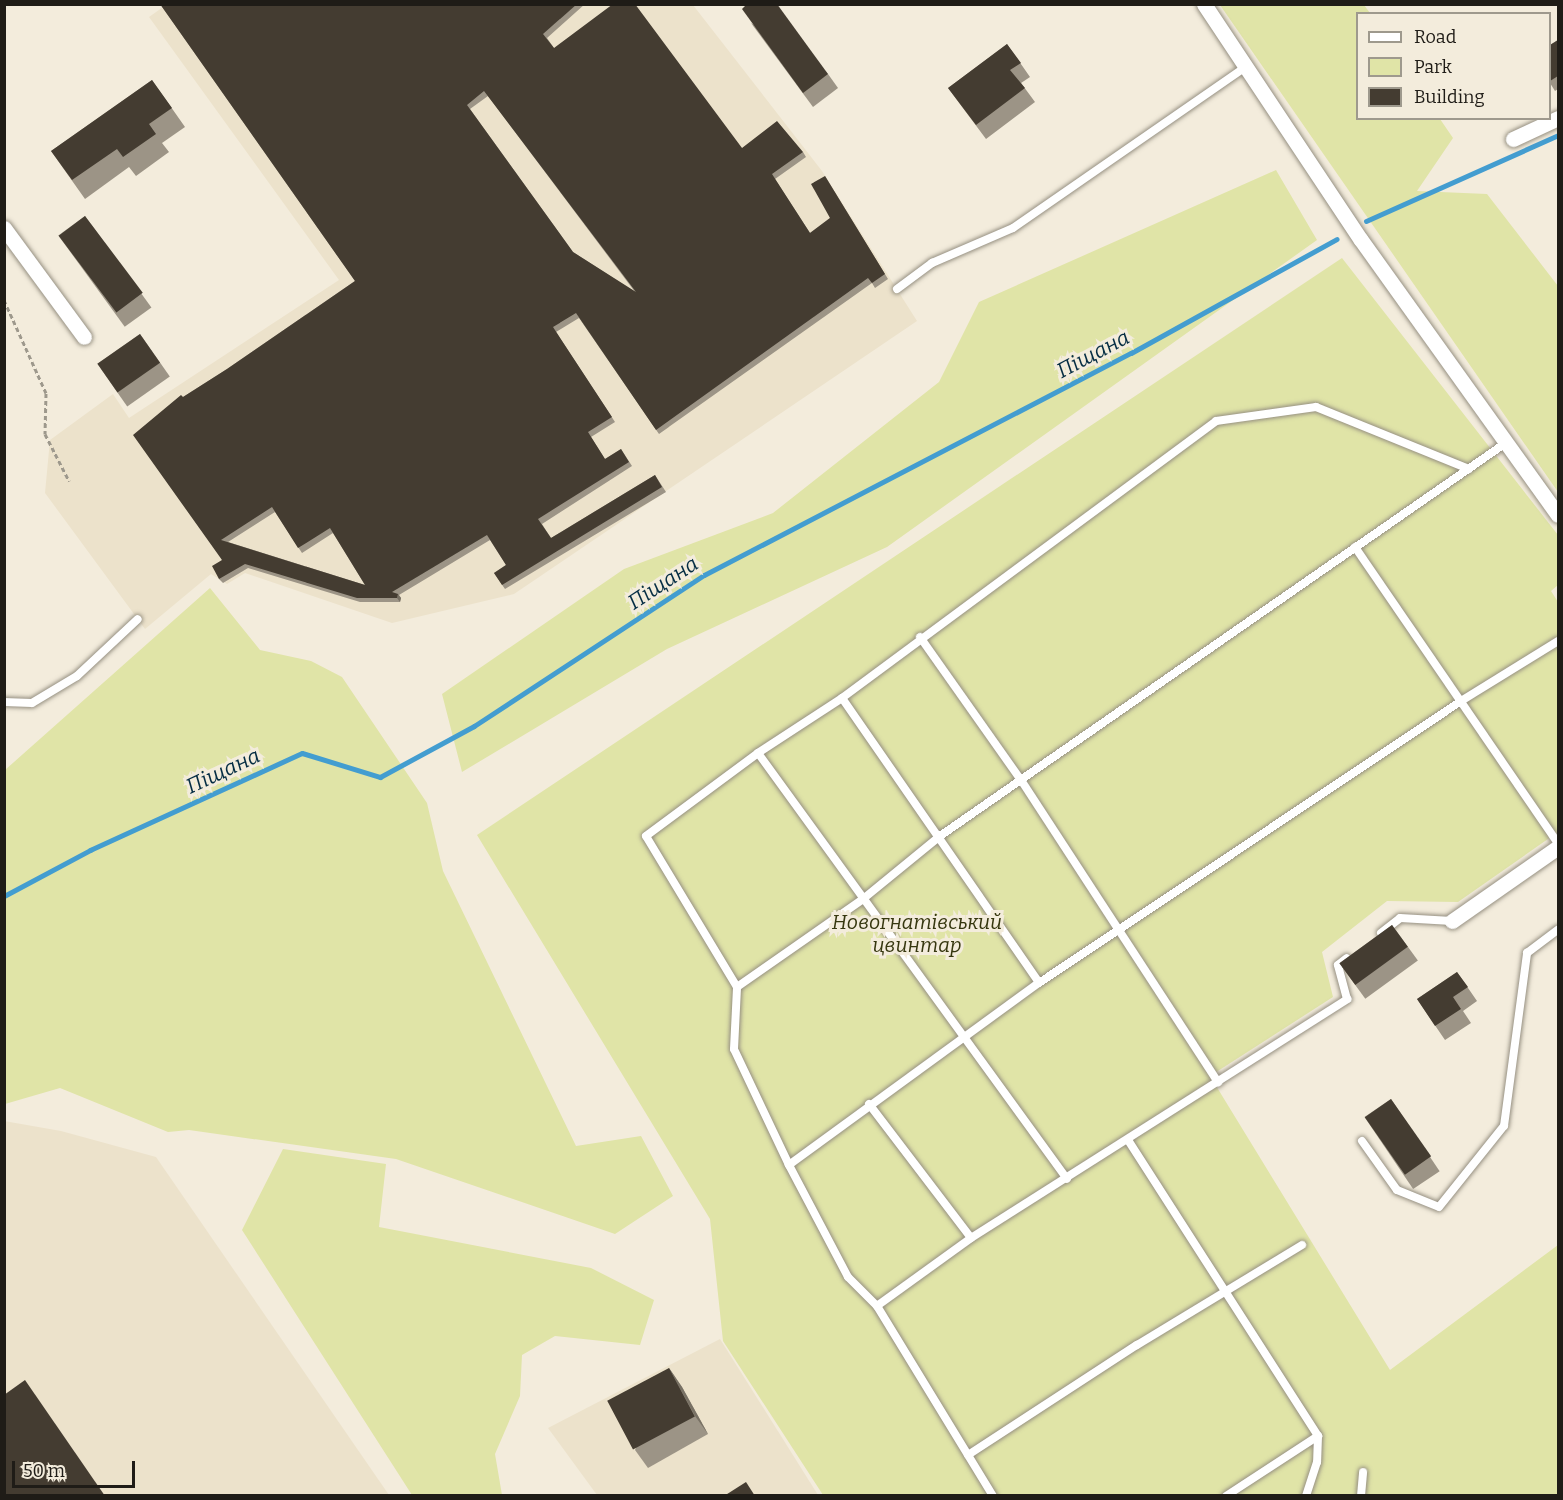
<!DOCTYPE html>
<meta charset="utf-8">
<style>
body{margin:0}
#map{position:relative;width:1563px;height:1500px;overflow:hidden;background:#f3ecdc;font-family:Bitter,serif}
div>[style]{position:absolute}
[style*='--x']{left:calc(var(--x)*1px);top:calc(var(--y)*1px);width:calc(var(--w)*1px);rotate:calc(var(--a)*1deg)}
.built>*{inset:0;background:#ece2cb}
.green>*{inset:0;background:#e0e4a7}
.stream>*{height:5px;margin:-2.5px;padding:0 2.5px;transform-origin:2.5px;border-radius:2.5px;background:#439dd0}
.path>*{height:3px;margin-top:-1.5px;transform-origin:0;background:repeating-linear-gradient(90deg,#9d988c 0 4.5px,transparent 0 7.5px)}
.roads{filter:drop-shadow(0 0 2px #969082) drop-shadow(0 0 2px #969082)}
.service>*{height:8px;margin:-4px;padding:0 4px;transform-origin:4px;border-radius:4px;background:#fff}
.minor>*{height:15px;margin:-7.5px;padding:0 7.5px;transform-origin:7.5px;border-radius:7.5px;background:#fff}
.wall>*{inset:0;background:#9c9486;transform-origin:0 0}
.shaded-wall>*{inset:0;background:#787164}
.building>*{inset:0;background:#443c31;transform-origin:0 0}
span{translate:-50% -50%;white-space:nowrap;text-align:center;line-height:1.15;-webkit-text-stroke:6px #f3ecdc;paint-order:stroke}
.park-label{font-size:20px;color:#36370f;font-style:italic}
.water-label{font-size:21px;color:#052d43;font-style:italic}
.frame{position:absolute;inset:0;border:6px solid #1f1c17;pointer-events:none}
.legend{position:absolute;left:1356px;top:12px;width:195px;height:108px;box-sizing:border-box;background:#f3ecdc;border:2px solid #9e998d;margin:0;padding:8px 10px;list-style:none;font-size:18px;color:#1f1c17}
.legend li{display:flex;align-items:center;gap:12px;height:30px}
.legend b{width:30px;border:2px solid #9e998d}
.scale{position:absolute;left:12px;top:1461px;width:123px;height:27px;box-sizing:border-box;border:3px solid #1f1c17;border-top:0;padding-left:8px;font-size:18px;line-height:21px;white-space:nowrap;color:#1f1c17;-webkit-text-stroke:4px #f3ecdc;paint-order:stroke}
</style>
<div id="map">
<div class="built">
<div style="clip-path:polygon(166px 5px,693px 5px,822px 171px,917px 321px,514px 594px,392px 623px,245px 573px,227px 584px,211px 574px,145px 629px,45px 493px,50px 440px,113px 394px,129px 418px,339px 280px,149px 17px)"></div>
<div style="clip-path:polygon(4px 1121px,61px 1131px,156px 1157px,389px 1495px,5px 1495px)"></div>
<div style="clip-path:polygon(720px 1339px,818px 1495px,597px 1495px,548px 1428px)"></div>
</div>
<div class="green">
<div style="clip-path:polygon(1220px 5px,1364px 5px,1370px 13px,1358px 14px,1358px 118px,1440px 119px,1453px 138px,1417px 191px,1487px 194px,1558px 286px,1558px 492px)"></div>
<div style="clip-path:polygon(1276px 170px,1317px 240px,887px 547px,667px 649px,462px 772px,442px 694px,624px 569px,773px 513px,939px 382px,979px 302px)"></div>
<div style="clip-path:polygon(1342px 258px,1558px 535px,1558px 585px,1551px 591px,1558px 602px,1558px 832px,1458px 902px,1387px 901px,1322px 952px,1333px 997px,1210px 1076px,1390px 1370px,1558px 1245px,1558px 1495px,823px 1495px,723px 1341px,710px 1219px,477px 835px)"></div>
<div style="clip-path:polygon(210px 588px,260px 650px,311px 661px,342px 677px,427px 803px,443px 871px,576px 1146px,641px 1136px,673px 1196px,615px 1234px,396px 1159px,189px 1130px,168px 1132px,60px 1088px,5px 1104px,5px 770px)"></div>
<div style="clip-path:polygon(283px 1149px,386px 1164px,379px 1227px,591px 1268px,654px 1300px,640px 1345px,555px 1336px,522px 1355px,520px 1396px,495px 1454px,502px 1495px,412px 1495px,242px 1230px)"></div>
</div>
<div class="stream">
<div style="--x:1366;--y:221;--w:210;--a:-24.1"></div>
<div style="--x:4;--y:896;--w:98;--a:-28.1"></div>
<div style="--x:90;--y:850;--w:233;--a:-24.6"></div>
<div style="--x:302;--y:753;--w:82;--a:17.1"></div>
<div style="--x:380;--y:777;--w:107;--a:-28.5"></div>
<div style="--x:474;--y:726;--w:275;--a:-33.3"></div>
<div style="--x:704;--y:575;--w:481;--a:-27.5"></div>
<div style="--x:1131;--y:353;--w:235;--a:-29"></div>
</div>
<div class="path">
<div style="--x:4;--y:300;--w:102;--a:65.7"></div>
<div style="--x:46;--y:393;--w:41;--a:91.4"></div>
<div style="--x:45;--y:434;--w:53;--a:62.9"></div>
</div>
<div class="roads">
<div class="service">
<div style="--x:897;--y:289;--w:44;--a:-36.6"></div>
<div style="--x:932;--y:263;--w:88;--a:-23.4"></div>
<div style="--x:1013;--y:228;--w:285;--a:-34.7"></div>
<div style="--x:1355;--y:547;--w:360;--a:55.6"></div>
<div style="--x:920;--y:637;--w:175;--a:54.8"></div>
<div style="--x:1021;--y:780;--w:361;--a:56.9"></div>
<div style="--x:842;--y:698;--w:346;--a:55.3"></div>
<div style="--x:4;--y:702;--w:28;--a:2"></div>
<div style="--x:32;--y:703;--w:52;--a:-31"></div>
<div style="--x:77;--y:676;--w:83;--a:-43.1"></div>
<div style="--x:758;--y:753;--w:526;--a:54.04"></div>
<div style="--x:1381;--y:933;--w:24;--a:-38"></div>
<div style="--x:1400;--y:918;--w:52;--a:3.3"></div>
<div style="--x:737;--y:987;--w:154;--a:-34.9"></div>
<div style="--x:863;--y:899;--w:99;--a:-39.3"></div>
<div style="--x:940;--y:836;--w:690;--a:-34.79"></div>
<div style="--x:869;--y:1104;--w:168;--a:52.7"></div>
<div style="--x:1128;--y:1140;--w:352;--a:57.3"></div>
<div style="--x:1318;--y:1436;--w:26;--a:92"></div>
<div style="--x:1317;--y:1462;--w:36;--a:108"></div>
<div style="--x:1362;--y:1141;--w:60;--a:54.5"></div>
<div style="--x:1397;--y:1190;--w:45;--a:22"></div>
<div style="--x:1439;--y:1207;--w:104;--a:-51.3"></div>
<div style="--x:1504;--y:1126;--w:175;--a:-82.4"></div>
<div style="--x:1527;--y:953;--w:39;--a:-37"></div>
<div style="--x:789;--y:1165;--w:128;--a:-115.4"></div>
<div style="--x:734;--y:1049;--w:62;--a:-87.2"></div>
<div style="--x:737;--y:987;--w:176;--a:-121.1"></div>
<div style="--x:646;--y:836;--w:139;--a:-36.5"></div>
<div style="--x:758;--y:753;--w:100;--a:-33.2"></div>
<div style="--x:842;--y:698;--w:465;--a:-36.5"></div>
<div style="--x:1216;--y:421;--w:101;--a:-8"></div>
<div style="--x:1316;--y:407;--w:165;--a:22.1"></div>
<div style="--x:877;--y:1306;--w:41;--a:-135"></div>
<div style="--x:848;--y:1277;--w:127;--a:-117.8"></div>
<div style="--x:789;--y:1165;--w:309;--a:-36.1"></div>
<div style="--x:1039;--y:983;--w:508;--a:-33.75"></div>
<div style="--x:1461;--y:701;--w:114;--a:-31.7"></div>
<div style="--x:968;--y:1455;--w:202;--a:-33.1"></div>
<div style="--x:1137;--y:1345;--w:193;--a:-31.2"></div>
<div style="--x:993;--y:1496;--w:223;--a:-121.4"></div>
<div style="--x:877;--y:1306;--w:116;--a:-35.9"></div>
<div style="--x:971;--y:1238;--w:446;--a:-32.4"></div>
<div style="--x:1347;--y:999;--w:35;--a:-105"></div>
<div style="--x:1338;--y:965;--w:11;--a:-38"></div>
<div style="--x:1226;--y:1496;--w:110;--a:-33.1"></div>
<div style="--x:1361;--y:1496;--w:24;--a:-85"></div>
</div>
<div class="minor">
<div style="--x:1204;--y:4;--w:283;--a:56.4"></div>
<div style="--x:1361;--y:240;--w:338;--a:54.4"></div>
<div style="--x:1513;--y:139;--w:50;--a:-25"></div>
<div style="--x:4;--y:228;--w:135;--a:53.7"></div>
<div style="--x:1452;--y:921;--w:129;--a:-34.9"></div>
</div>
</div>
<div class="wall">
<div style="clip-path:polygon(evenodd,160px 4px,585px 4px,547px 38px,554px 48px,742px 148px,803px 152px,806px 157px,775px 179px,810px 233px,830px 218px,825px 176px,888px 279px,875px 288px,872px 283px,659px 434px,579px 318px,556px 332px,615px 422px,591px 437px,605px 459px,621px 449px,632px 466px,542px 524px,551px 538px,655px 475px,666px 492px,505px 589px,494px 573px,506px 565px,490px 540px,399px 595px,401px 598px,400px 602px,360px 602px,248px 568px,223px 583px,219px 579px,222px 560px,183px 397px,227px 369px,355px 281px,160px 4px,488px 96px,635px 292px,573px 252px,470px 109px,488px 96px,160px 4px,275px 512px,302px 553px,333px 533px,365px 585px,228px 542px,275px 512px)"></div>
<div style="clip-path:polygon(751px 23px,828px 74px,838px 88px,813px 107px)"></div>
<div style="clip-path:polygon(1558px 40px,1558px 89px,1555px 91px,1550px 83px,1550px 45px)"></div>
<div style="clip-path:polygon(1007px 44px,1030px 77px,1021px 83px,1035px 102px,986px 139px,948px 88px)"></div>
<div style="clip-path:polygon(152px 80px,185px 127px,162px 143px,169px 152px,136px 176px,129px 167px,85px 199px,51px 151px)"></div>
<div style="left:85px;top:216px;width:113px;height:33px;rotate:54deg"></div>
<div style="left:140px;top:334px;width:52px;height:52px;rotate:55deg"></div>
<div style="left:1392px;top:925px;width:44px;height:65px;rotate:54deg"></div>
<div style="clip-path:polygon(1457px 972px,1477px 1001px,1463px 1011px,1471px 1023px,1445px 1040px,1417px 999px)"></div>
<div style="left:1391px;top:1099px;width:87px;height:32px;rotate:56deg"></div>
<div style="clip-path:polygon(669px 1368px,682px 1387px,708px 1434px,648px 1468px,635px 1450px)"></div>
</div>
<div class="shaded-wall">
<div style="clip-path:polygon(398px 594px,401px 598px,400px 602px,397px 598px)"></div>
<div style="clip-path:polygon(669px 1368px,682px 1387px,708px 1434px,695px 1416px)"></div>
</div>
<div class="building">
<div style="clip-path:polygon(evenodd,160px 4px,577px 4px,543px 34px,554px 48px,613px 4px,635px 4px,742px 148px,777px 121px,803px 152px,772px 174px,810px 233px,830px 218px,811px 184px,825px 176px,885px 274px,872px 283px,868px 278px,656px 430px,576px 313px,553px 327px,612px 417px,588px 432px,605px 459px,621px 449px,629px 462px,538px 519px,551px 538px,655px 475px,662px 487px,502px 585px,494px 573px,506px 565px,487px 535px,392px 592px,398px 594px,397px 598px,357px 598px,245px 564px,219px 579px,212px 566px,222px 560px,133px 435px,181px 395px,183px 397px,227px 369px,355px 281px,160px 4px,484px 91px,636px 292px,573px 252px,467px 105px,484px 91px,160px 4px,272px 507px,298px 548px,330px 528px,365px 585px,221px 540px,272px 507px)"></div>
<div style="clip-path:polygon(747px 4px,777px 4px,828px 74px,803px 93px,742px 9px)"></div>
<div style="clip-path:polygon(1558px 40px,1558px 76px,1550px 81px,1550px 45px)"></div>
<div style="clip-path:polygon(1007px 44px,1021px 63px,1010px 70px,1025px 88px,976px 125px,948px 88px)"></div>
<div style="clip-path:polygon(152px 80px,172px 108px,149px 124px,156px 134px,123px 157px,117px 149px,72px 180px,51px 151px)"></div>
<div style="left:85px;top:216px;width:96px;height:33px;rotate:53deg"></div>
<div style="left:140px;top:334px;width:35px;height:52px;rotate:55deg"></div>
<div style="left:1392px;top:925px;width:27px;height:65px;rotate:54deg"></div>
<div style="clip-path:polygon(1457px 972px,1468px 987px,1453px 997px,1461px 1009px,1435px 1026px,1417px 999px)"></div>
<div style="left:1391px;top:1099px;width:70px;height:32px;rotate:55deg"></div>
<div style="left:669px;top:1368px;width:55px;height:70px;rotate:62deg"></div>
<div style="clip-path:polygon(25px 1380px,105px 1496px,4px 1496px,4px 1395px)"></div>
<div style="clip-path:polygon(746px 1482px,755px 1496px,724px 1496px)"></div>
</div>
<div class="park-label">
<span style="left:917px;top:934px">Новогнатівський<br>цвинтар</span>
</div>
<div class="water-label">
<span style="left:1093px;top:354px;rotate:-28deg">Піщана</span>
<span style="left:663px;top:583px;rotate:-33deg">Піщана</span>
<span style="left:223px;top:771px;rotate:-25deg">Піщана</span>
</div>
<div class="frame"></div>
<ul class="legend">
<li><b style="height:8px;background:#fff"></b>Road</li>
<li><b style="height:16px;background:#e0e4a7"></b>Park</li>
<li><b style="height:16px;background:#443c31"></b>Building</li>
</ul>
<div class="scale">50 m</div>
</div>
